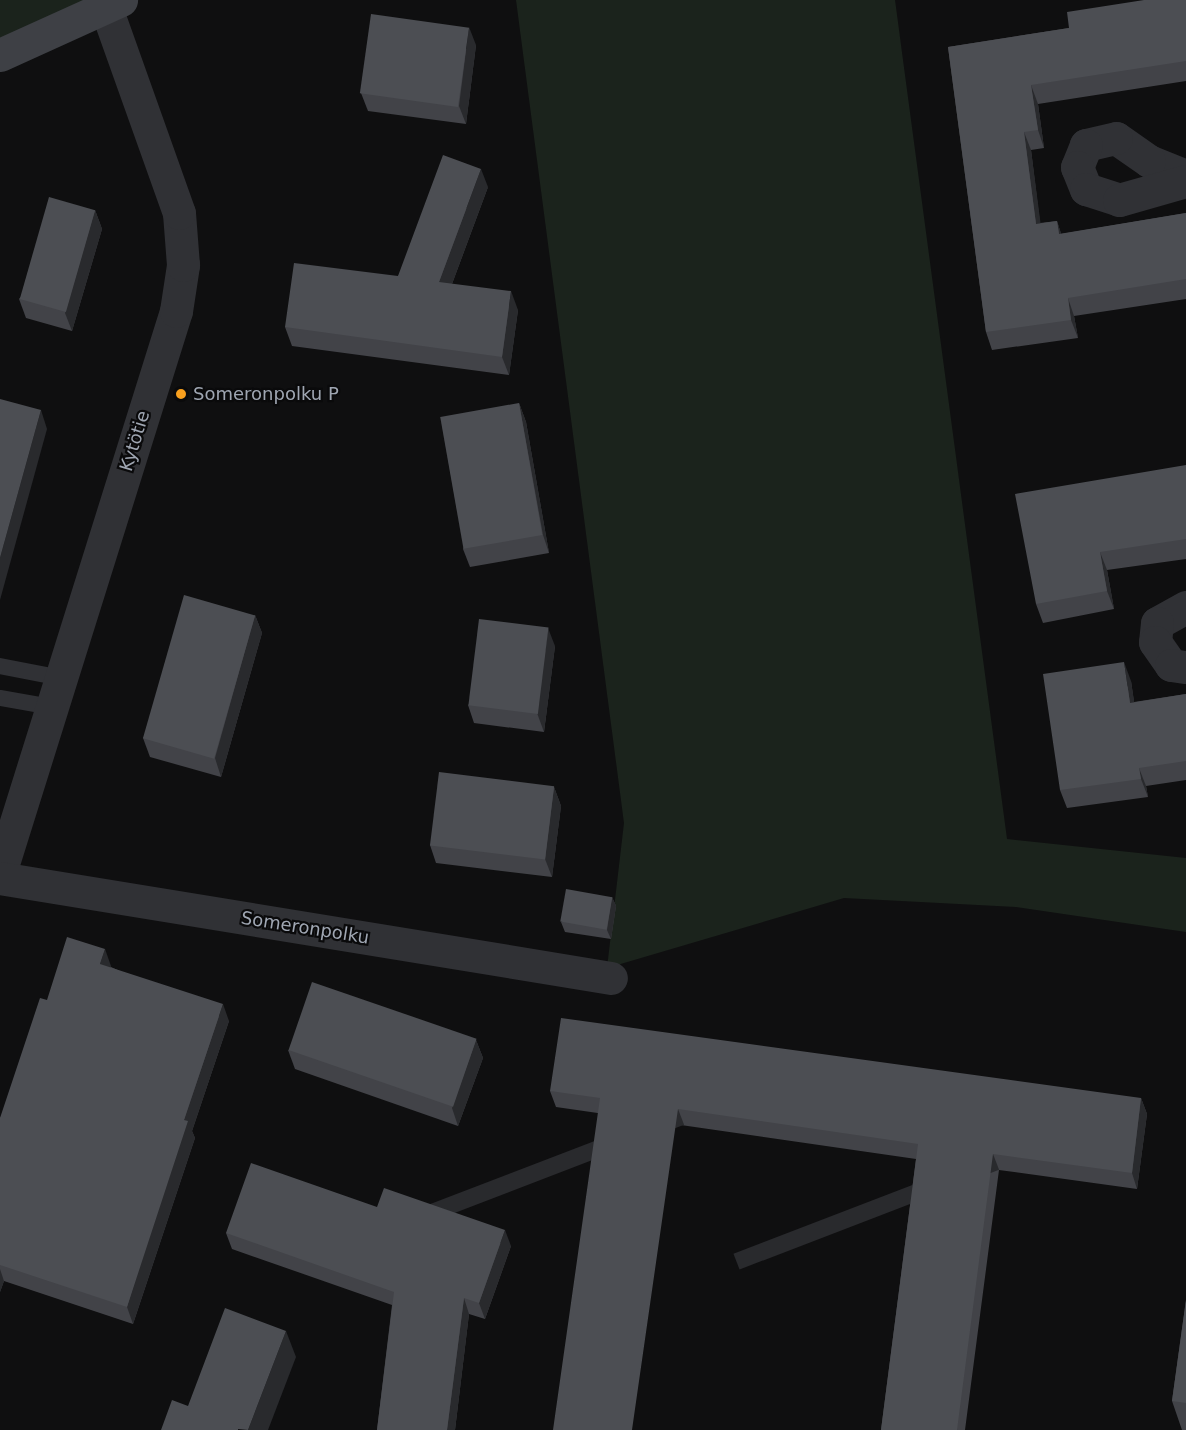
<!DOCTYPE html>
<meta charset="utf-8">
<style>
body{margin:0}
#map{position:relative;width:1186px;height:1430px;overflow:hidden;background:#0f0f10;font-family:"DejaVu Sans",sans-serif}
div>[style]{position:absolute}
[style*='--x']{left:calc(var(--x)*1px);top:calc(var(--y)*1px);width:calc(var(--w)*1px);rotate:calc(var(--a)*1deg)}
.green>*{inset:0;background:#1b231c}
.lane>*{height:16px;margin:-8px;padding:0 8px;transform-origin:8px;border-radius:8px;background:#303135}
.street>*{height:33px;margin:-16.5px;padding:0 16.5px;transform-origin:16.5px;border-radius:16.5px;background:#303135}
.secondary>*{height:33px;margin:-16.5px;padding:0 16.5px;transform-origin:16.5px;border-radius:16.5px;background:#3e4045}
.wall>*{inset:0;background:#424348}
.shaded-wall>*{inset:0;background:#292a2d;transform-origin:0 0}
.building>*{inset:0;background:#4c4e53;transform-origin:0 0}
.dots>*{width:16px;height:16px;translate:-50% -50%;box-sizing:border-box;border:3px solid #0a0a0b;border-radius:50%}
span{translate:-50% -50%;white-space:nowrap;text-align:center;line-height:1.15;-webkit-text-stroke:4.5px #0a0a0b;paint-order:stroke}
.poi-label{font-size:18px;color:#9fa6b2}
.left{translate:0 -50%;text-align:left}
.street-label{font-size:18px;color:#9fa6b2}
</style>
<div id="map">
<div class="green">
<div style="clip-path:polygon(0 0,119px 0,0 55px)"></div>
<div style="clip-path:polygon(516px 0,895px 0,1007px 839px,1186px 858px,1186px 932px,1016px 907px,844px 898px,607px 968px,624px 823px)"></div>
</div>
<div class="lane">
<div style="--x:0;--y:666;--w:62;--a:11.1"></div>
<div style="--x:0;--y:698;--w:53;--a:9.8"></div>
</div>
<div class="street">
<div style="--x:1186;--y:176;--w:40;--a:-158"></div>
<div style="--x:1149;--y:161;--w:40;--a:-145.1"></div>
<div style="--x:1116;--y:138;--w:31;--a:167"></div>
<div style="--x:1086;--y:145;--w:24;--a:112"></div>
<div style="--x:1077;--y:167;--w:24;--a:68"></div>
<div style="--x:1086;--y:189;--w:35;--a:18"></div>
<div style="--x:1119;--y:200;--w:70;--a:-15.8"></div>
<div style="--x:1186;--y:607;--w:33;--a:151"></div>
<div style="--x:1157;--y:623;--w:19;--a:96"></div>
<div style="--x:1155;--y:642;--w:28;--a:55"></div>
<div style="--x:1171;--y:665;--w:15;--a:8"></div>
<div style="--x:0;--y:873;--w:589;--a:-72.61"></div>
<div style="--x:176;--y:311;--w:47;--a:-81.3"></div>
<div style="--x:183;--y:265;--w:52;--a:-94.4"></div>
<div style="--x:179;--y:213;--w:218;--a:-109.6"></div>
<div style="--x:0;--y:878;--w:619;--a:9.29"></div>
</div>
<div class="secondary">
<div style="--x:0;--y:55;--w:133;--a:-24.4"></div>
</div>
<div class="wall">
<div style="clip-path:polygon(1186px 0,1186px 81px,1038px 104px,1044px 148px,1031px 150px,1040px 223px,1057px 221px,1061px 234px,1186px 213px,1186px 299px,1074px 316px,1078px 338px,992px 350px,986px 332px,948px 47px,1069px 28px)"></div>
<div style="clip-path:polygon(476px 45px,466px 124px,368px 111px,361px 93px)"></div>
<div style="clip-path:polygon(488px 187px,452px 284px,518px 310px,509px 375px,292px 346px,285px 327px,398px 276px)"></div>
<div style="clip-path:polygon(95px 210px,102px 229px,72px 331px,26px 318px,19px 299px)"></div>
<div style="clip-path:polygon(519px 403px,526px 422px,549px 553px,470px 567px,463px 549px)"></div>
<div style="clip-path:polygon(1186px 465px,1186px 559px,1107px 570px,1114px 609px,1043px 623px,1036px 604px)"></div>
<div style="clip-path:polygon(255px 615px,262px 633px,221px 777px,150px 757px,143px 738px)"></div>
<div style="clip-path:polygon(555px 646px,544px 732px,474px 723px,468px 705px)"></div>
<div style="clip-path:polygon(1131px 681px,1134px 702px,1186px 694px,1186px 780px,1146px 786px,1148px 797px,1067px 808px,1060px 790px)"></div>
<div style="clip-path:polygon(554px 787px,561px 806px,552px 877px,436px 863px,430px 845px)"></div>
<div style="clip-path:polygon(612px 897px,616px 906px,611px 939px,565px 932px,561px 922px)"></div>
<div style="clip-path:polygon(111px 966px,111px 967px,229px 1021px,192px 1131px,195px 1138px,133px 1324px,4px 1281px,0 1292px,0 1118px)"></div>
<div style="clip-path:polygon(476px 1040px,483px 1058px,458px 1126px,295px 1069px,288px 1050px)"></div>
<div style="clip-path:polygon(550px 1091px,1141px 1098px,1147px 1114px,1137px 1189px,999px 1170px,965px 1430px,881px 1430px,916px 1159px,556px 1107px)"></div>
<div style="clip-path:polygon(377px 1207px,511px 1246px,485px 1319px,469px 1314px,455px 1430px,377px 1430px,392px 1305px,232px 1249px,226px 1233px)"></div>
<div style="clip-path:polygon(1186px 1300px,1186px 1430px,1182px 1430px,1172px 1401px)"></div>
</div>
<div class="shaded-wall">
<div style="clip-path:polygon(469px 27px,476px 45px,466px 124px,459px 106px)"></div>
<div style="clip-path:polygon(1031px 85px,1038px 104px,1044px 148px,1038px 130px)"></div>
<div style="clip-path:polygon(1024px 132px,1031px 150px,1043px 242px,1036px 224px)"></div>
<div style="clip-path:polygon(481px 169px,488px 187px,446px 300px,439px 282px)"></div>
<div style="clip-path:polygon(95px 210px,102px 229px,72px 331px,65px 313px)"></div>
<div style="clip-path:polygon(1057px 221px,1063px 239px,1059px 234px)"></div>
<div style="clip-path:polygon(511px 291px,518px 310px,509px 375px,502px 357px)"></div>
<div style="clip-path:polygon(1068px 298px,1074px 316px,1078px 338px,1071px 320px)"></div>
<div style="clip-path:polygon(519px 403px,526px 422px,549px 553px,543px 535px)"></div>
<div style="clip-path:polygon(41px 410px,47px 429px,0 600px,0 558px)"></div>
<div style="clip-path:polygon(1100px 552px,1107px 570px,1114px 609px,1107px 591px)"></div>
<div style="clip-path:polygon(255px 615px,262px 633px,221px 777px,215px 758px)"></div>
<div style="clip-path:polygon(548px 628px,555px 646px,544px 732px,537px 713px)"></div>
<div style="clip-path:polygon(1124px 662px,1131px 681px,1137px 721px,1130px 703px)"></div>
<div style="clip-path:polygon(1139px 768px,1146px 786px,1148px 797px,1141px 779px)"></div>
<div style="clip-path:polygon(554px 787px,561px 806px,552px 877px,545px 859px)"></div>
<div style="clip-path:polygon(612px 897px,616px 906px,611px 939px,607px 930px)"></div>
<div style="clip-path:polygon(105px 949px,111px 966px,106px 980px,100px 964px)"></div>
<div style="clip-path:polygon(223px 1004px,229px 1021px,192px 1131px,195px 1138px,133px 1324px,127px 1307px,184px 1120px)"></div>
<div style="clip-path:polygon(476px 1040px,483px 1058px,458px 1126px,452px 1108px)"></div>
<div style="clip-path:polygon(1141px 1098px,1147px 1114px,1137px 1189px,1132px 1173px)"></div>
<div style="left:678px;top:1109px;width:17px;height:324px;rotate:69deg"></div>
<div style="left:993px;top:1154px;width:17px;height:278px;rotate:69deg"></div>
<div style="clip-path:polygon(505px 1230px,511px 1246px,485px 1319px,479px 1303px)"></div>
<div style="clip-path:polygon(0 1269px,4px 1281px,0 1292px)"></div>
<div style="clip-path:polygon(464px 1298px,469px 1314px,455px 1430px,447px 1430px)"></div>
<div style="clip-path:polygon(286px 1331px,296px 1357px,268px 1430px,248px 1430px)"></div>
</div>
<div class="building">
<div style="clip-path:polygon(1144px 0,1186px 0,1186px 61px,1031px 85px,1038px 130px,1024px 132px,1036px 224px,1057px 221px,1059px 234px,1186px 213px,1186px 279px,1068px 298px,1071px 320px,986px 332px,948px 47px,1069px 28px,1067px 12px)"></div>
<div style="left:371px;top:14px;width:99px;height:80px;rotate:8deg"></div>
<div style="clip-path:polygon(443px 155px,481px 169px,439px 282px,511px 291px,502px 357px,285px 327px,294px 263px,398px 276px)"></div>
<div style="left:49px;top:197px;width:48px;height:106px;rotate:16deg"></div>
<div style="clip-path:polygon(0 399px,41px 410px,0 558px)"></div>
<div style="left:519px;top:403px;width:134px;height:80px;rotate:80deg"></div>
<div style="clip-path:polygon(1186px 465px,1186px 539px,1100px 552px,1107px 591px,1036px 604px,1015px 494px)"></div>
<div style="left:184px;top:595px;width:74px;height:149px;rotate:16deg"></div>
<div style="left:479px;top:619px;width:70px;height:87px;rotate:7deg"></div>
<div style="clip-path:polygon(1124px 662px,1130px 703px,1186px 694px,1186px 761px,1139px 768px,1141px 779px,1060px 790px,1043px 674px)"></div>
<div style="left:439px;top:772px;width:116px;height:74px;rotate:7deg"></div>
<div style="left:566px;top:889px;width:47px;height:33px;rotate:10deg"></div>
<div style="clip-path:polygon(67px 937px,105px 949px,100px 964px,223px 1004px,184px 1120px,188px 1121px,127px 1307px,0 1265px,0 1118px,40px 998px,47px 1000px)"></div>
<div style="left:312px;top:982px;width:174px;height:72px;rotate:19deg"></div>
<div style="clip-path:polygon(561px 1018px,1141px 1098px,1132px 1173px,993px 1154px,957px 1430px,881px 1430px,918px 1144px,678px 1109px,632px 1430px,553px 1430px,600px 1098px,550px 1091px)"></div>
<div style="clip-path:polygon(251px 1163px,377px 1207px,384px 1188px,505px 1230px,479px 1303px,464px 1298px,447px 1430px,377px 1430px,394px 1292px,226px 1233px)"></div>
<div style="clip-path:polygon(1186px 1300px,1186px 1403px,1172px 1401px)"></div>
<div style="clip-path:polygon(225px 1308px,286px 1331px,248px 1430px,238px 1429px,238px 1430px,161px 1430px,172px 1400px,188px 1406px)"></div>
</div>
<div class="dots">
<div style="left:181px;top:394px;background:#f9a01e"></div>
</div>
<div class="poi-label">
<span class="left" style="left:193px;top:394px">Someronpolku P</span>
</div>
<div class="street-label">
<span style="left:135px;top:441px;rotate:-73deg">Kytötie</span>
<span style="left:305px;top:928px;rotate:9deg">Someronpolku</span>
</div>
</div>
